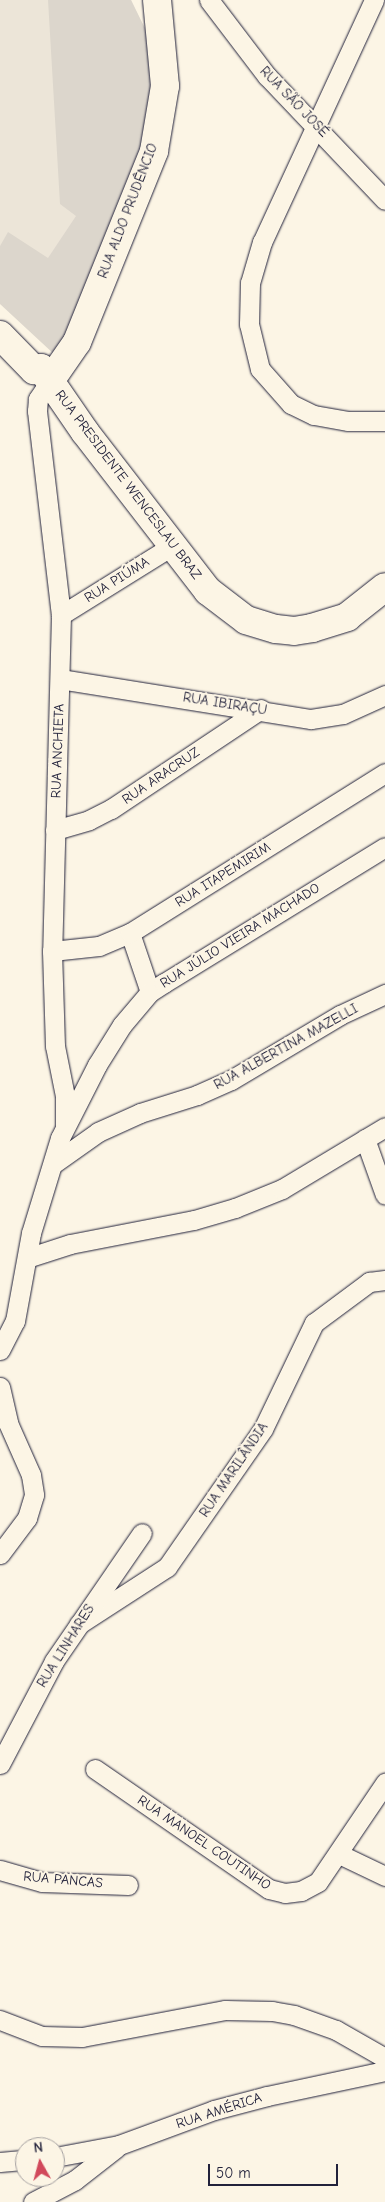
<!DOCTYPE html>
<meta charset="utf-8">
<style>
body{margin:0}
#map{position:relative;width:385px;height:2202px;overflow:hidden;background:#fcf5e5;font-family:"Comic Neue",sans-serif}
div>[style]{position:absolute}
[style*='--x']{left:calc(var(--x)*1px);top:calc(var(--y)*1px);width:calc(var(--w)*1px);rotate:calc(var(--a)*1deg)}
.built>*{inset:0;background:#ece5d8}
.green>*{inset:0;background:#dcd6cc}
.roads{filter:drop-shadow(0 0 1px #22223b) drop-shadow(0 0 1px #22223b)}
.street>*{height:19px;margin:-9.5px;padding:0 9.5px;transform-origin:9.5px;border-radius:9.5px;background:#fcf5e5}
.secondary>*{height:28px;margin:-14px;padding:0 14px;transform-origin:14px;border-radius:14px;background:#fcf5e5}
span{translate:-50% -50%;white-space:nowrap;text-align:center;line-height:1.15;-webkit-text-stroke:4px #fcf5e5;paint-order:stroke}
.street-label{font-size:14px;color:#22223b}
.north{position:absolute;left:15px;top:2137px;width:50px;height:50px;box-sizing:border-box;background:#fcf5e5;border:1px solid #a5a1a1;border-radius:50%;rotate:353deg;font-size:14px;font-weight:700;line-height:20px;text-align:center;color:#22223b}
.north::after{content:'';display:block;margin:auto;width:18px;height:22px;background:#d1495b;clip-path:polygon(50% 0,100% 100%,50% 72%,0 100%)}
.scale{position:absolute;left:208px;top:2164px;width:130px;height:22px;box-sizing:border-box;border:2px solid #22223b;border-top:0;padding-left:6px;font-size:15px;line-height:18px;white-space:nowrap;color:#22223b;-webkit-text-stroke:4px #fcf5e5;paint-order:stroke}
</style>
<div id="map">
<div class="built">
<div style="clip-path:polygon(0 0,131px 0,152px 43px,78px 320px,0 304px)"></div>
</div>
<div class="green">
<div style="clip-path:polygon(48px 0,131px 0,152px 43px,159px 99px,78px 320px,55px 355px,0 304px,0 246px,8px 232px,48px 258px,76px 216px,60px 204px)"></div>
</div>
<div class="roads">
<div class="street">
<div style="--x:209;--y:0;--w:96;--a:52.7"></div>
<div style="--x:267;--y:76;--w:171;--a:46.4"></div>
<div style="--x:374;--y:0;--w:267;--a:114.8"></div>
<div style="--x:262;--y:242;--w:43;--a:106.3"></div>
<div style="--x:250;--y:283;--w:41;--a:91.4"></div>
<div style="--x:249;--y:324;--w:46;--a:76.3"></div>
<div style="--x:260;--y:369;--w:47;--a:48.5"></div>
<div style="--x:291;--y:404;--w:25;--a:26"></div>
<div style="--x:314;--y:415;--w:35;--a:10"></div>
<div style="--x:348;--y:421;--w:37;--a:0"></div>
<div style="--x:50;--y:381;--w:22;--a:124"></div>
<div style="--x:38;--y:399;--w:12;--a:95"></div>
<div style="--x:37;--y:411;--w:205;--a:83.3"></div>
<div style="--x:61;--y:615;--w:336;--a:91.5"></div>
<div style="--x:52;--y:951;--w:95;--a:88.2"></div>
<div style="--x:55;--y:1046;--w:51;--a:78.7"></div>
<div style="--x:65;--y:1096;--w:30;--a:90"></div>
<div style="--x:61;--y:615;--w:131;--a:-31.9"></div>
<div style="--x:60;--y:679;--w:254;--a:9.1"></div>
<div style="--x:311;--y:719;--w:32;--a:-9"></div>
<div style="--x:343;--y:714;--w:46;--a:-24.3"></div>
<div style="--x:55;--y:830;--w:35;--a:-16"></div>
<div style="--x:89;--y:820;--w:25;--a:-27"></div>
<div style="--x:111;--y:809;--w:180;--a:-33.7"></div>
<div style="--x:130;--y:933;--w:62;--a:71.3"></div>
<div style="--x:52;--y:951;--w:47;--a:-6.1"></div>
<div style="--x:99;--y:946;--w:34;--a:-23"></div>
<div style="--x:130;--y:933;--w:301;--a:-32.1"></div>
<div style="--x:365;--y:1139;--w:59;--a:70.3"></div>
<div style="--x:53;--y:1164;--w:55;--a:-35.4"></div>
<div style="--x:98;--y:1132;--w:46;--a:-24.3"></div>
<div style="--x:140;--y:1113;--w:60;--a:-17.5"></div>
<div style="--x:197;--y:1095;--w:37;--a:-24"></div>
<div style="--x:231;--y:1080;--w:127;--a:-30.8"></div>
<div style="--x:340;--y:1015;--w:50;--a:-25"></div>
<div style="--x:27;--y:1258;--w:45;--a:-18"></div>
<div style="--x:70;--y:1244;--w:126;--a:-11"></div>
<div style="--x:194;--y:1220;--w:43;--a:-16.3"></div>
<div style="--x:235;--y:1208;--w:51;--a:-22"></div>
<div style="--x:282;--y:1189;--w:120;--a:-31"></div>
<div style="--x:0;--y:1350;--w:33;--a:-63"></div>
<div style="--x:15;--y:1321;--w:89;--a:-79.7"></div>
<div style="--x:31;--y:1233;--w:99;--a:-73"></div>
<div style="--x:60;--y:1138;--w:82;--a:-63.1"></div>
<div style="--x:97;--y:1065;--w:47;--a:-58"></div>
<div style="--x:122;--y:1025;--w:43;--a:-49.7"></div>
<div style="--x:150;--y:992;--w:17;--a:-33"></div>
<div style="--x:164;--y:983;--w:259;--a:-31.6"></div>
<div style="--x:0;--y:1387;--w:37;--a:77"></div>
<div style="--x:8;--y:1423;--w:57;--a:66.1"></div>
<div style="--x:31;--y:1475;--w:20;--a:81"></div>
<div style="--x:34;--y:1495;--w:24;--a:107"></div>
<div style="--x:27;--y:1518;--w:45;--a:126.9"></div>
<div style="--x:79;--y:1624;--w:105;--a:-32.9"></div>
<div style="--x:167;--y:1567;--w:168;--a:-55.2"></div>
<div style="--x:263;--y:1429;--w:118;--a:-64.3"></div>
<div style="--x:314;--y:1323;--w:69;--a:-36.7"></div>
<div style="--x:369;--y:1282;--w:16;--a:-7"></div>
<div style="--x:0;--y:1764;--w:116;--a:-62.3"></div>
<div style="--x:54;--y:1661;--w:155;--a:-55.5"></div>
<div style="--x:95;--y:1769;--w:211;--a:34.6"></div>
<div style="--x:269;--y:1889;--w:16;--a:14"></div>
<div style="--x:285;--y:1893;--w:16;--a:-7"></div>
<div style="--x:301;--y:1891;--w:19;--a:-28"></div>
<div style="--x:318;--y:1882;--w:120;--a:-55.9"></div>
<div style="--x:339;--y:1854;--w:51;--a:25.6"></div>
<div style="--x:0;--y:1870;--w:44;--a:15.9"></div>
<div style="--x:42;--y:1882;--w:86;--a:2"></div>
<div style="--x:0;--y:2020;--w:45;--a:20.9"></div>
<div style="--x:42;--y:2036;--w:40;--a:1.4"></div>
<div style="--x:82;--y:2037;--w:146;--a:-10.7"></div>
<div style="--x:225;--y:2010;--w:47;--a:1.2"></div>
<div style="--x:272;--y:2011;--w:22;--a:10"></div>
<div style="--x:294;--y:2015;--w:45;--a:19.7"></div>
<div style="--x:336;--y:2030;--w:56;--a:29.7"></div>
<div style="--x:55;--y:2157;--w:65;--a:-10.6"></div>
<div style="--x:119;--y:2145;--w:101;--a:-20.2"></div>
<div style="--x:214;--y:2110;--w:55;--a:-14.8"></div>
<div style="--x:267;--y:2096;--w:121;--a:-12"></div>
<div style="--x:0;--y:2162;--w:25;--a:-5"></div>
<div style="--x:33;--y:2202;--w:47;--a:-27.6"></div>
<div style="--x:75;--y:2180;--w:52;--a:-38"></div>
</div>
<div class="secondary">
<div style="--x:0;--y:335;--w:49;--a:45.8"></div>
<div style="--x:34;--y:370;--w:7;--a:-16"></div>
<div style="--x:41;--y:368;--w:78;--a:55.5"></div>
<div style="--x:85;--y:432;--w:201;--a:52.3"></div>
<div style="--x:208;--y:591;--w:48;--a:37.3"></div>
<div style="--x:246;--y:620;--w:31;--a:17"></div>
<div style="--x:276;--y:629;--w:18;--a:6"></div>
<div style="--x:294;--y:631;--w:18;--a:-9"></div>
<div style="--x:312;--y:628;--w:37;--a:-17"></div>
<div style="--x:347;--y:617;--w:48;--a:-38.3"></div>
<div style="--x:50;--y:381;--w:47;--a:-55.3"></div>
<div style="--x:77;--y:342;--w:206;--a:-68"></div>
<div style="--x:154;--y:151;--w:66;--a:-80.4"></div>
<div style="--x:165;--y:86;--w:86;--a:-95.3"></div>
</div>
</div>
<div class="street-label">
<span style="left:294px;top:102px;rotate:46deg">RUA SÃO JOSÉ</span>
<span style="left:128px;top:211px;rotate:-69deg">RUA ALDO PRUDÊNCIO</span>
<span style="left:128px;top:485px;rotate:53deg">RUA PRESIDENTE WENCESLAU BRAZ</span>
<span style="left:117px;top:580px;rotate:-32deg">RUA PIÚMA</span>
<span style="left:225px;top:704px;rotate:9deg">RUA IBIRAÇU</span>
<span style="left:58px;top:751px;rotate:-88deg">RUA ANCHIETA</span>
<span style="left:161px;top:776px;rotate:-34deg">RUA ARACRUZ</span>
<span style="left:223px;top:875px;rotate:-32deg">RUA ITAPEMIRIM</span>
<span style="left:240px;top:936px;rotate:-32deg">RUA JÚLIO VIEIRA MACHADO</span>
<span style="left:286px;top:1047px;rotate:-29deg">RUA ALBERTINA MAZELLI</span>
<span style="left:234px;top:1470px;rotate:-56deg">RUA MARILÂNDIA</span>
<span style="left:66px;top:1646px;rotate:-58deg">RUA LINHARES</span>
<span style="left:204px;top:1843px;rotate:34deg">RUA MANOEL COUTINHO</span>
<span style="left:63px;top:1880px;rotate:5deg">RUA PANCAS</span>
<span style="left:219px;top:2111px;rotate:-18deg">RUA AMÉRICA</span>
</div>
<div class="north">N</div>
<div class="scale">50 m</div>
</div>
